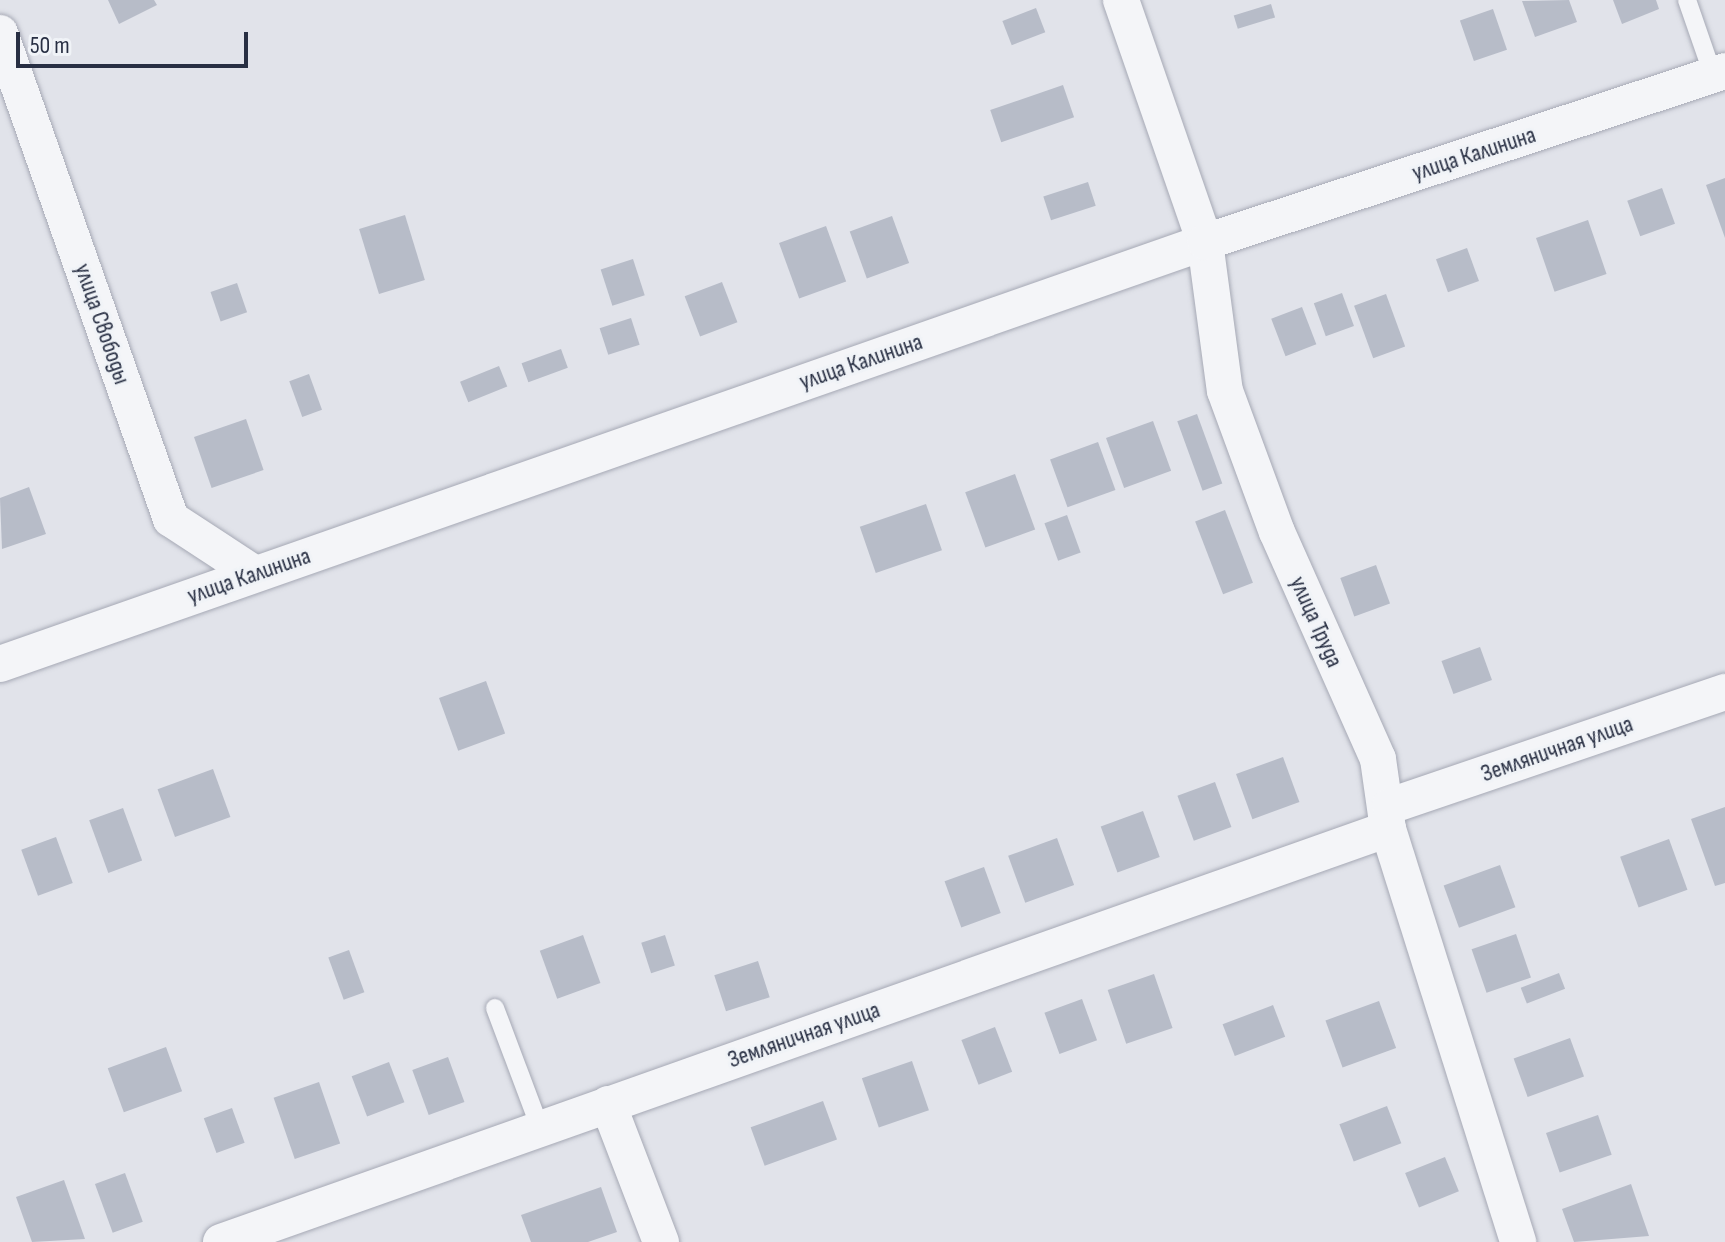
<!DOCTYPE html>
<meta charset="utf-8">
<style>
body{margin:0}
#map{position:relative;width:1725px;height:1242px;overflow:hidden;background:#e1e3ea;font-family:"Sofia Sans Condensed",sans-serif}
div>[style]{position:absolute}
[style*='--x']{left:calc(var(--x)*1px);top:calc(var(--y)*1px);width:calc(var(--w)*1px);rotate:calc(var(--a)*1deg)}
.building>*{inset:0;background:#b7bcc8;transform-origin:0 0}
.roads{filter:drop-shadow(0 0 2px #a6a9b5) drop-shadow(0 0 2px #a6a9b5)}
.lane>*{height:18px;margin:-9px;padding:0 9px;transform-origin:9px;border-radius:9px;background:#f4f5f8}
.street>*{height:36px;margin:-18px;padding:0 18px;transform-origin:18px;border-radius:18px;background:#f4f5f8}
span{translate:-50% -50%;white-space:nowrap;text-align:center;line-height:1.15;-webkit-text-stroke:6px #f0f3f7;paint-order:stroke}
.street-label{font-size:24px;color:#282f43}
.scale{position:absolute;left:16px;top:32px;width:232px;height:36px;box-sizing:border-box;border:4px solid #282f43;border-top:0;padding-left:10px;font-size:24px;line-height:28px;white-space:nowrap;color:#282f43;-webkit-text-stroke:6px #f0f3f7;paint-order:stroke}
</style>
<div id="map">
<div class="building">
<div style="clip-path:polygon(108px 0,154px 0,157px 5px,119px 24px)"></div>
<div style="clip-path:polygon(1569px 0,1577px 22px,1535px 37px,1522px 1px)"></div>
<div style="clip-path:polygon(1613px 0,1656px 0,1659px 9px,1622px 24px)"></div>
<div style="left:1271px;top:4px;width:14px;height:39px;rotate:73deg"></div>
<div style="left:1036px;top:8px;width:26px;height:36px;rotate:69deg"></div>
<div style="left:1493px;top:9px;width:43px;height:35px;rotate:71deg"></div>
<div style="left:1063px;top:85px;width:34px;height:77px;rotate:71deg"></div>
<div style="clip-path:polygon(1725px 178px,1725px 238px,1706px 185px)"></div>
<div style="left:1088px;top:182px;width:25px;height:47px;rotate:72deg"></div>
<div style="left:1662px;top:188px;width:38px;height:37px;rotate:70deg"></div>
<div style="left:405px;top:215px;width:68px;height:48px;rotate:73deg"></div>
<div style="left:892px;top:216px;width:50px;height:45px;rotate:70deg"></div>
<div style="left:1588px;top:220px;width:57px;height:55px;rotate:71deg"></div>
<div style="left:826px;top:226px;width:59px;height:50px;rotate:70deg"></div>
<div style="left:1467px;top:248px;width:35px;height:33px;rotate:70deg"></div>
<div style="left:633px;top:259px;width:38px;height:34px;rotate:72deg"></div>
<div style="left:722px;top:282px;width:43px;height:40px;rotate:69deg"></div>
<div style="left:237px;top:283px;width:31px;height:28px;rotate:71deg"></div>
<div style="left:1342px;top:293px;width:35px;height:30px;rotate:70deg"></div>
<div style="left:1386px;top:294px;width:56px;height:34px;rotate:70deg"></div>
<div style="left:1302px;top:307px;width:40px;height:33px;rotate:69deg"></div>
<div style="left:631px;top:318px;width:28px;height:33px;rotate:72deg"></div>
<div style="left:561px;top:349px;width:20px;height:42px;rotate:70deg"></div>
<div style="left:499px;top:366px;width:22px;height:42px;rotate:68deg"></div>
<div style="left:309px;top:374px;width:38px;height:21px;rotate:70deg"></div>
<div style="left:1197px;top:414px;width:74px;height:21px;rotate:70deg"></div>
<div style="left:246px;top:419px;width:54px;height:55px;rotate:71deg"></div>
<div style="left:1153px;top:421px;width:53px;height:50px;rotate:70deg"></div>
<div style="left:1098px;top:442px;width:51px;height:51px;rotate:70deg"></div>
<div style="left:1015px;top:474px;width:59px;height:53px;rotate:70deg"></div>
<div style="clip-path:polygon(29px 487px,46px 534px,2px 549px,0 498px)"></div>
<div style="left:926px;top:504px;width:49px;height:70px;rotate:71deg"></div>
<div style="left:1225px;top:510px;width:78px;height:32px;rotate:69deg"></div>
<div style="left:1067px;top:515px;width:40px;height:24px;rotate:70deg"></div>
<div style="left:1376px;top:565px;width:41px;height:38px;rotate:70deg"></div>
<div style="left:1480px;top:647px;width:35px;height:41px;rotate:70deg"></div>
<div style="left:486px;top:681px;width:56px;height:50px;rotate:70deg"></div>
<div style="left:1283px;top:757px;width:48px;height:50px;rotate:70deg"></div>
<div style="left:213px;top:769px;width:51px;height:59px;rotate:70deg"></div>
<div style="left:1215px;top:782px;width:48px;height:40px;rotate:70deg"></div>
<div style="clip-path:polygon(1725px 807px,1725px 883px,1715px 886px,1691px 819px)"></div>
<div style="left:123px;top:808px;width:56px;height:36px;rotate:70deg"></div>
<div style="left:1143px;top:811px;width:49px;height:45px;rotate:70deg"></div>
<div style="left:56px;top:837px;width:49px;height:37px;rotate:70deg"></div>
<div style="left:1057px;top:838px;width:50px;height:52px;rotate:70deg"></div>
<div style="left:1669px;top:839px;width:54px;height:52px;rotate:70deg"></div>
<div style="left:1500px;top:865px;width:45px;height:60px;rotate:70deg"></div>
<div style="left:984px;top:867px;width:49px;height:42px;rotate:70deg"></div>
<div style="left:1516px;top:934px;width:46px;height:47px;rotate:71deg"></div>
<div style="left:583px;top:935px;width:51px;height:46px;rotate:70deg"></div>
<div style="left:665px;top:935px;width:32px;height:25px;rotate:72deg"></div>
<div style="left:349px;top:950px;width:45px;height:22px;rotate:70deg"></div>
<div style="left:758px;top:961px;width:38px;height:46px;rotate:72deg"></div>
<div style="left:1559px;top:973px;width:17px;height:41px;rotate:69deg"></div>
<div style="left:1154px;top:974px;width:57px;height:49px;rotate:71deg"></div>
<div style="left:1082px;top:999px;width:44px;height:40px;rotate:70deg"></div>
<div style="left:1379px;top:1001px;width:50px;height:57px;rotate:70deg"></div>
<div style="left:1273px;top:1005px;width:34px;height:54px;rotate:69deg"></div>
<div style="left:995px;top:1027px;width:48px;height:36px;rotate:69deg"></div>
<div style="left:1570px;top:1038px;width:41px;height:60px;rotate:70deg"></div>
<div style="left:166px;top:1047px;width:47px;height:62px;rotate:70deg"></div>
<div style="left:448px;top:1057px;width:48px;height:38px;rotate:70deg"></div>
<div style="left:912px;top:1061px;width:52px;height:53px;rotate:71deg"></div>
<div style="left:389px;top:1062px;width:43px;height:40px;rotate:69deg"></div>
<div style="left:319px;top:1082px;width:65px;height:48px;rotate:71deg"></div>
<div style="left:823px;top:1101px;width:41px;height:77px;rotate:70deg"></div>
<div style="left:1387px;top:1106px;width:40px;height:51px;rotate:69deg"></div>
<div style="left:232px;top:1108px;width:37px;height:30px;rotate:70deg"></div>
<div style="left:1598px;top:1115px;width:42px;height:55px;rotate:71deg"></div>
<div style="left:1445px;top:1157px;width:37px;height:43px;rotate:68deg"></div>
<div style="left:125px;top:1173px;width:52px;height:32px;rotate:70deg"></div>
<div style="clip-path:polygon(64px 1180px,85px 1239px,32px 1242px,16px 1197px)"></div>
<div style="clip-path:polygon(1631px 1184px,1649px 1236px,1574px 1242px,1562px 1209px)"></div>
<div style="clip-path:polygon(601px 1187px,617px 1232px,588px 1242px,531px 1242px,521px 1215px)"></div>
</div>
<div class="roads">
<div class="lane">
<div style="--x:1687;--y:0;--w:79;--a:70.9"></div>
<div style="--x:495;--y:1008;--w:128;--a:69.4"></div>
</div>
<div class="street">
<div style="--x:1121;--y:0;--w:256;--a:70.9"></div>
<div style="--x:1205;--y:242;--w:150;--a:82.4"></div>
<div style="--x:1225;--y:391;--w:150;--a:69.8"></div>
<div style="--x:1277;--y:532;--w:248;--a:66"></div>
<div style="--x:1378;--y:759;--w:71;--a:81.9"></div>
<div style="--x:1388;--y:829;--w:433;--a:72.5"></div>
<div style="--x:0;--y:33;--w:515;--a:70.62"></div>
<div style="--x:171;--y:519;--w:100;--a:33.2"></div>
<div style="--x:0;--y:664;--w:1277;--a:-19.3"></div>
<div style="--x:1205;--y:242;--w:547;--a:-18.2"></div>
<div style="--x:1390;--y:806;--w:354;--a:-18.8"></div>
<div style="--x:608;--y:1104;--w:148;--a:69"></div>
<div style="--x:221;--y:1242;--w:1238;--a:-19.49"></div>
</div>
</div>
<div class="street-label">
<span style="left:1474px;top:154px;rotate:-18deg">улица Калинина</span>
<span style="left:102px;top:324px;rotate:71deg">улица Свободы</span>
<span style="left:861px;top:362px;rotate:-19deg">улица Калинина</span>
<span style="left:249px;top:576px;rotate:-19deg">улица Калинина</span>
<span style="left:1316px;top:622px;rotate:66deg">улица Труда</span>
<span style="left:1557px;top:749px;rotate:-19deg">Земляничная улица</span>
<span style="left:804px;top:1035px;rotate:-19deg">Земляничная улица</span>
</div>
<div class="scale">50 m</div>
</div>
